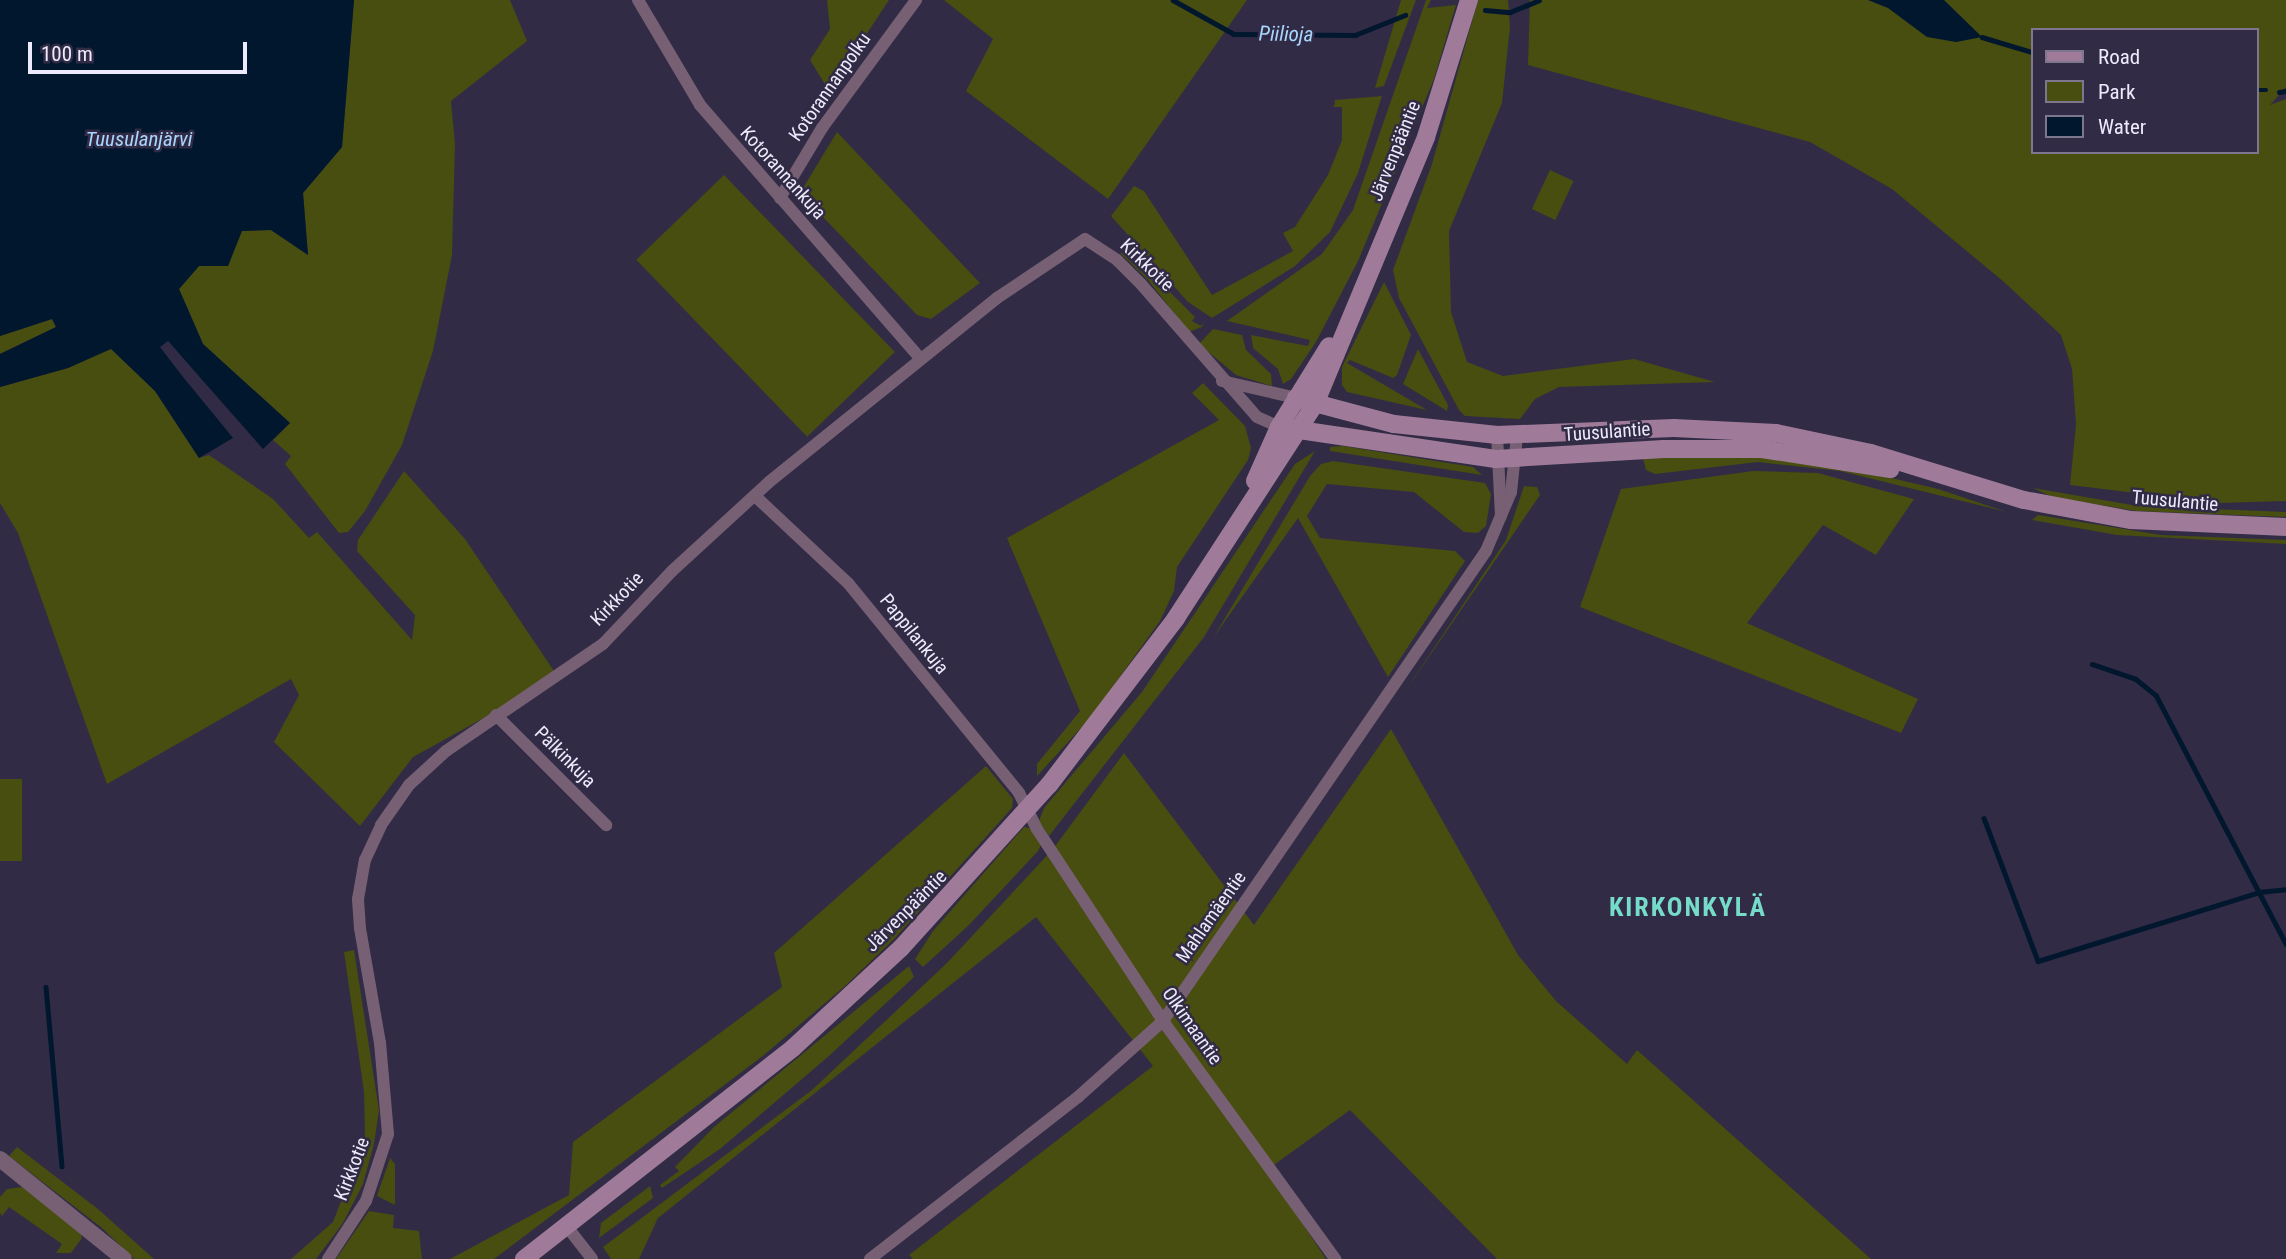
<!DOCTYPE html>
<meta charset="utf-8">
<style>
body{margin:0}
#map{position:relative;width:2286px;height:1259px;overflow:hidden;background:#312b46;font-family:"Roboto Condensed",sans-serif}
div>[style]{position:absolute}
[style*='--x']{left:calc(var(--x)*1px);top:calc(var(--y)*1px);width:calc(var(--w)*1px);rotate:calc(var(--a)*1deg)}
.green>*{inset:0;background:#484d10;transform-origin:0 0}
.water>*{inset:0;background:#00172d}
.pier>*{inset:0;background:#312b46}
.stream>*{height:4.5px;margin:-2.25px;padding:0 2.25px;transform-origin:2.25px;border-radius:2.25px;background:#00172d}
.minor>*{height:12px;margin:-6px;padding:0 6px;transform-origin:6px;border-radius:6px;background:#776073}
.tertiary>*{height:16px;margin:-8px;padding:0 8px;transform-origin:8px;border-radius:8px;background:#776073}
.secondary>*{height:18px;margin:-9px;padding:0 9px;transform-origin:9px;border-radius:9px;background:#9f7b99}
span{translate:-50% -50%;white-space:nowrap;text-align:center;line-height:1.15;-webkit-text-stroke:5px #312b46;paint-order:stroke}
.street-label{font-size:19px;color:#edeafb}
.water-label{font-size:21px;color:#a9d6fe;font-style:italic}
.district-label{font-size:26px;color:#76dcca;font-weight:700;letter-spacing:2px}
.legend{position:absolute;left:2031px;top:28px;width:228px;height:126px;box-sizing:border-box;background:#312b46;border:2px solid #7c778e;margin:0;padding:9px 12px;list-style:none;font-size:21px;color:#edeafb}
.legend li{display:flex;align-items:center;gap:14px;height:35px}
.legend b{width:35px;border:2px solid #7c778e}
.scale{position:absolute;left:28px;top:42px;width:219px;height:32px;box-sizing:border-box;border:4px solid #edeafb;border-top:0;padding-left:9px;font-size:21px;line-height:24px;white-space:nowrap;color:#edeafb;-webkit-text-stroke:5px #312b46;paint-order:stroke}
</style>
<div id="map">
<div class="green">
<div style="clip-path:polygon(354px 0,510px 0,527px 41px,451px 101px,455px 144px,452px 255px,433px 351px,402px 445px,365px 511px,348px 532px,339px 533px,285px 464px,291px 456px,273px 440px,290px 423px,203px 344px,179px 289px,199px 266px,228px 266px,241px 231px,271px 230px,308px 255px,303px 193px,342px 147px)"></div>
<div style="clip-path:polygon(827px 0,889px 0,829px 91px,810px 60px,830px 29px)"></div>
<div style="clip-path:polygon(944px 0,1247px 0,1108px 199px,966px 91px,993px 39px)"></div>
<div style="clip-path:polygon(1401px 0,1416px 0,1384px 86px,1375px 88px)"></div>
<div style="clip-path:polygon(1426px 0,1431px 0,1427px 8px,1456px 5px,1434px 79px,1358px 261px,1316px 342px,1291px 379px,1283px 384px,1278px 369px,1253px 348px,1251px 335px,1308px 346px,1310px 340px,1227px 321px,1322px 254px,1353px 210px)"></div>
<div style="clip-path:polygon(1478px 0,1508px 0,1510px 27px,1502px 103px,1449px 231px,1451px 312px,1467px 362px,1503px 376px,1634px 359px,1715px 382px,1559px 387px,1535px 399px,1520px 419px,1465px 416px,1459px 410px,1399px 298px,1393px 270px,1432px 164px)"></div>
<div style="clip-path:polygon(evenodd,1530px 0,2286px 0,2286px 87px,2270px 105px,2286px 99px,2286px 501px,2218px 503px,2070px 485px,2076px 424px,2072px 369px,2061px 335px,2004px 282px,1892px 189px,1810px 142px,1528px 65px,1530px 0,2032px 30px,2256px 30px,2256px 152px,2032px 152px,2032px 30px)"></div>
<div style="clip-path:polygon(1382px 96px,1358px 173px,1330px 232px,1295px 266px,1212px 318px,1188px 302px,1111px 216px,1134px 186px,1144px 191px,1212px 295px,1293px 251px,1283px 233px,1295px 227px,1328px 175px,1342px 140px,1342px 107px,1334px 107px,1335px 100px)"></div>
<div style="clip-path:polygon(837px 132px,980px 283px,931px 319px,917px 315px,800px 193px)"></div>
<div style="left:1550px;top:170px;width:26px;height:43px;rotate:25deg"></div>
<div style="left:724px;top:175px;width:246px;height:122px;rotate:46deg"></div>
<div style="clip-path:polygon(1130px 252px,1195px 317px,1192px 321px,1201px 326px,1204px 322px,1202px 327px,1189px 332px,1148px 280px,1120px 253px)"></div>
<div style="clip-path:polygon(1384px 282px,1411px 335px,1397px 375px,1393px 378px,1350px 360px,1347px 363px,1427px 410px,1347px 392px,1342px 385px,1342px 367px)"></div>
<div style="clip-path:polygon(52px 319px,56px 327px,0 354px,0 336px)"></div>
<div style="clip-path:polygon(1213px 329px,1242px 335px,1246px 350px,1271px 374px,1272px 386px,1236px 375px,1199px 344px)"></div>
<div style="clip-path:polygon(111px 348px,155px 391px,199px 458px,209px 455px,273px 499px,309px 538px,317px 532px,412px 640px,415px 615px,357px 551px,358px 540px,404px 471px,465px 539px,558px 677px,413px 757px,360px 826px,274px 742px,299px 695px,291px 679px,107px 784px,18px 533px,0 503px,0 387px,68px 368px)"></div>
<div style="clip-path:polygon(1418px 349px,1448px 405px,1447px 411px,1403px 384px)"></div>
<div style="clip-path:polygon(1203px 383px,1245px 426px,1251px 448px,1248px 460px,1177px 567px,1174px 591px,1160px 621px,1091px 717px,1037px 776px,1037px 764px,1080px 711px,1007px 538px,1219px 420px,1192px 393px)"></div>
<div style="clip-path:polygon(1343px 446px,1473px 467px,1482px 475px,1330px 451px,1330px 447px)"></div>
<div style="clip-path:polygon(1315px 451px,1204px 637px,1049px 836px,1039px 821px,1044px 808px,1142px 692px,1295px 464px)"></div>
<div style="clip-path:polygon(1759px 456px,1841px 466px,1938px 489px,2007px 512px,1840px 471px,1758px 462px,1655px 474px,1646px 470px,1643px 458px)"></div>
<div style="clip-path:polygon(1333px 461px,1485px 483px,1491px 494px,1486px 526px,1478px 533px,1464px 532px,1414px 492px,1327px 484px,1307px 516px,1320px 538px,1455px 551px,1465px 561px,1388px 677px,1298px 518px,1213px 638px,1310px 476px,1321px 464px)"></div>
<div style="clip-path:polygon(1753px 471px,1818px 473px,1914px 499px,1876px 555px,1823px 525px,1747px 623px,1918px 699px,1901px 733px,1580px 607px,1621px 489px)"></div>
<div style="clip-path:polygon(1524px 486px,1537px 487px,1540px 495px,1400px 699px,1506px 540px)"></div>
<div style="clip-path:polygon(2033px 488px,2138px 506px,2286px 512px,2286px 517px,2136px 511px,2052px 497px)"></div>
<div style="clip-path:polygon(2038px 515px,2161px 535px,2286px 540px,2286px 544px,2117px 535px,2032px 520px)"></div>
<div style="clip-path:polygon(1391px 729px,1518px 955px,1556px 1001px,1627px 1064px,1637px 1050px,1871px 1259px,1497px 1259px,1350px 1110px,1267px 1170px,1326px 1259px,913px 1259px,909px 1255px,1153px 1066px,1036px 917px,658px 1218px,639px 1259px,611px 1259px,603px 1247px,812px 1090px,947px 963px,1053px 849px,1124px 753px,1254px 925px)"></div>
<div style="clip-path:polygon(986px 766px,1013px 799px,1012px 808px,895px 938px,844px 987px,764px 1055px,494px 1259px,450px 1259px,569px 1195px,573px 1142px,782px 987px,774px 953px)"></div>
<div style="left:0;top:779px;width:22px;height:82px"></div>
<div style="clip-path:polygon(1024px 827px,1030px 828px,1041px 845px,1038px 851px,967px 927px,923px 967px,915px 959px,933px 931px)"></div>
<div style="clip-path:polygon(354px 950px,379px 1110px,374px 1144px,363px 1184px,343px 1223px,316px 1259px,291px 1259px,333px 1222px,365px 1139px,364px 1092px,344px 952px)"></div>
<div style="clip-path:polygon(909px 966px,914px 977px,829px 1056px,720px 1149px,662px 1188px,660px 1185px,679px 1171px,675px 1167px,714px 1127px)"></div>
<div style="clip-path:polygon(17px 1147px,98px 1209px,154px 1259px,134px 1259px,102px 1228px,9px 1156px)"></div>
<div style="clip-path:polygon(390px 1158px,395px 1164px,395px 1205px,377px 1196px)"></div>
<div style="clip-path:polygon(650px 1186px,653px 1198px,599px 1238px,601px 1223px)"></div>
<div style="clip-path:polygon(22px 1187px,80px 1230px,82px 1238px,71px 1253px,56px 1253px,62px 1244px,9px 1207px,2px 1216px,0 1213px,0 1197px,7px 1189px)"></div>
<div style="clip-path:polygon(369px 1211px,394px 1215px,393px 1228px,419px 1231px,422px 1259px,336px 1259px)"></div>
</div>
<div class="water">
<div style="clip-path:polygon(0 0,354px 0,342px 147px,303px 193px,308px 255px,271px 230px,242px 231px,228px 266px,199px 266px,179px 289px,203px 344px,290px 423px,263px 449px,168px 341px,161px 348px,233px 438px,199px 458px,155px 391px,111px 349px,68px 368px,0 387px,0 354px,56px 327px,52px 319px,0 336px)"></div>
<div style="clip-path:polygon(1868px 0,1944px 0,1982px 37px,1956px 42px,1927px 37px,1888px 8px)"></div>
</div>
<div class="pier">
<div style="clip-path:polygon(168px 341px,253px 439px,250px 441px,168px 346px,235px 440px,183px 377px,160px 347px)"></div>
</div>
<div class="stream">
<div style="--x:1173;--y:0;--w:70;--a:29.1"></div>
<div style="--x:1234;--y:34;--w:121;--a:0.5"></div>
<div style="--x:1355;--y:35;--w:54;--a:-21.8"></div>
<div style="--x:1485;--y:10;--w:25;--a:5"></div>
<div style="--x:1510;--y:12;--w:31;--a:-22"></div>
<div style="--x:1982;--y:37;--w:52;--a:16.7"></div>
<div style="--x:2256;--y:90;--w:10;--a:0"></div>
<div style="--x:2279;--y:92;--w:7;--a:-8"></div>
<div style="--x:2092;--y:664;--w:46;--a:18.8"></div>
<div style="--x:2136;--y:679;--w:26;--a:39"></div>
<div style="--x:2156;--y:695;--w:281;--a:62.4"></div>
<div style="--x:1984;--y:818;--w:153;--a:69.3"></div>
<div style="--x:2038;--y:961;--w:232;--a:-17.3"></div>
<div style="--x:2259;--y:892;--w:27;--a:-6"></div>
<div style="--x:46;--y:987;--w:180;--a:84.9"></div>
</div>
<div class="minor">
<div style="--x:638;--y:0;--w:122;--a:59.4"></div>
<div style="--x:700;--y:105;--w:335;--a:49"></div>
<div style="--x:780;--y:198;--w:82;--a:-59"></div>
<div style="--x:822;--y:128;--w:159;--a:-53.7"></div>
<div style="--x:1222;--y:381;--w:76;--a:12.9"></div>
<div style="--x:1497;--y:435;--w:81;--a:87.2"></div>
<div style="--x:755;--y:496;--w:127;--a:43.1"></div>
<div style="--x:848;--y:583;--w:271;--a:50.8"></div>
<div style="--x:1019;--y:793;--w:40;--a:63.4"></div>
<div style="--x:1037;--y:829;--w:230;--a:56.7"></div>
<div style="--x:1163;--y:1021;--w:294;--a:54.1"></div>
<div style="--x:496;--y:715;--w:156;--a:45"></div>
<div style="--x:568;--y:1228;--w:39;--a:52"></div>
<div style="--x:328;--y:1259;--w:69;--a:-56.8"></div>
<div style="--x:366;--y:1201;--w:71;--a:-71.8"></div>
<div style="--x:388;--y:1134;--w:91;--a:-95"></div>
<div style="--x:380;--y:1043;--w:117;--a:-99.9"></div>
<div style="--x:360;--y:928;--w:29;--a:-94"></div>
<div style="--x:358;--y:899;--w:40;--a:-80"></div>
<div style="--x:365;--y:860;--w:38;--a:-65"></div>
<div style="--x:381;--y:825;--w:49;--a:-55"></div>
<div style="--x:409;--y:785;--w:50;--a:-42.6"></div>
<div style="--x:446;--y:751;--w:190;--a:-34.3"></div>
<div style="--x:603;--y:644;--w:100;--a:-46.6"></div>
<div style="--x:672;--y:571;--w:132;--a:-42.5"></div>
<div style="--x:769;--y:482;--w:293;--a:-38.9"></div>
<div style="--x:997;--y:298;--w:106;--a:-33.8"></div>
<div style="--x:1085;--y:239;--w:38;--a:33"></div>
<div style="--x:1117;--y:260;--w:34;--a:45"></div>
<div style="--x:1141;--y:284;--w:176;--a:48.9"></div>
<div style="--x:1257;--y:417;--w:24;--a:24"></div>
<div style="--x:870;--y:1259;--w:264;--a:-37.9"></div>
<div style="--x:1078;--y:1097;--w:114;--a:-41.8"></div>
<div style="--x:1163;--y:1021;--w:570;--a:-55.5"></div>
<div style="--x:1486;--y:551;--w:64;--a:-67"></div>
<div style="--x:1511;--y:492;--w:56;--a:-83.9"></div>
</div>
<div class="tertiary">
<div style="--x:0;--y:1159;--w:159;--a:38.9"></div>
</div>
<div class="secondary">
<div style="--x:1296;--y:398;--w:101;--a:14.9"></div>
<div style="--x:1394;--y:424;--w:104;--a:6.1"></div>
<div style="--x:1497;--y:435;--w:177;--a:-2.3"></div>
<div style="--x:1674;--y:428;--w:102;--a:2.8"></div>
<div style="--x:1776;--y:433;--w:97;--a:11.9"></div>
<div style="--x:1871;--y:453;--w:160;--a:17.1"></div>
<div style="--x:2024;--y:500;--w:109;--a:10.6"></div>
<div style="--x:2131;--y:520;--w:155;--a:2.6"></div>
<div style="--x:1279;--y:427;--w:219;--a:8.4"></div>
<div style="--x:1496;--y:459;--w:168;--a:-3.4"></div>
<div style="--x:1664;--y:449;--w:98;--a:0"></div>
<div style="--x:1762;--y:449;--w:130;--a:8.9"></div>
<div style="--x:1255;--y:481;--w:59;--a:-66"></div>
<div style="--x:1279;--y:427;--w:95;--a:-58.3"></div>
<div style="--x:524;--y:1259;--w:342;--a:-38.1"></div>
<div style="--x:793;--y:1048;--w:147;--a:-42.8"></div>
<div style="--x:901;--y:948;--w:220;--a:-47.8"></div>
<div style="--x:1049;--y:785;--w:210;--a:-52.7"></div>
<div style="--x:1176;--y:618;--w:255;--a:-57"></div>
<div style="--x:1315;--y:404;--w:289;--a:-67.4"></div>
<div style="--x:1426;--y:137;--w:144;--a:-72.6"></div>
</div>
<div class="street-label">
<span style="left:830px;top:87px;rotate:-55deg">Kotorannanpolku</span>
<span style="left:1395px;top:151px;rotate:-68deg">Järvenpääntie</span>
<span style="left:783px;top:173px;rotate:48deg">Kotorannankuja</span>
<span style="left:1147px;top:265px;rotate:44deg">Kirkkotie</span>
<span style="left:1607px;top:432px;rotate:-4deg">Tuusulantie</span>
<span style="left:2175px;top:501px;rotate:5deg">Tuusulantie</span>
<span style="left:617px;top:599px;rotate:-46deg">Kirkkotie</span>
<span style="left:914px;top:634px;rotate:51deg">Pappilankuja</span>
<span style="left:565px;top:757px;rotate:45deg">Pälkinkuja</span>
<span style="left:906px;top:911px;rotate:-45deg">Järvenpääntie</span>
<span style="left:1211px;top:917px;rotate:-55deg">Mahlamäentie</span>
<span style="left:1192px;top:1026px;rotate:55deg">Olkimaantie</span>
<span style="left:352px;top:1169px;rotate:-69deg">Kirkkotie</span>
</div>
<div class="water-label">
<span style="left:1286px;top:34px;rotate:1deg">Piilioja</span>
<span style="left:139px;top:139px">Tuusulanjärvi</span>
</div>
<div class="district-label">
<span style="left:1688px;top:908px">KIRKONKYLÄ</span>
</div>
<ul class="legend">
<li><b style="height:9px;background:#9f7b99"></b>Road</li>
<li><b style="height:19px;background:#484d10"></b>Park</li>
<li><b style="height:19px;background:#00172d"></b>Water</li>
</ul>
<div class="scale">100 m</div>
</div>
